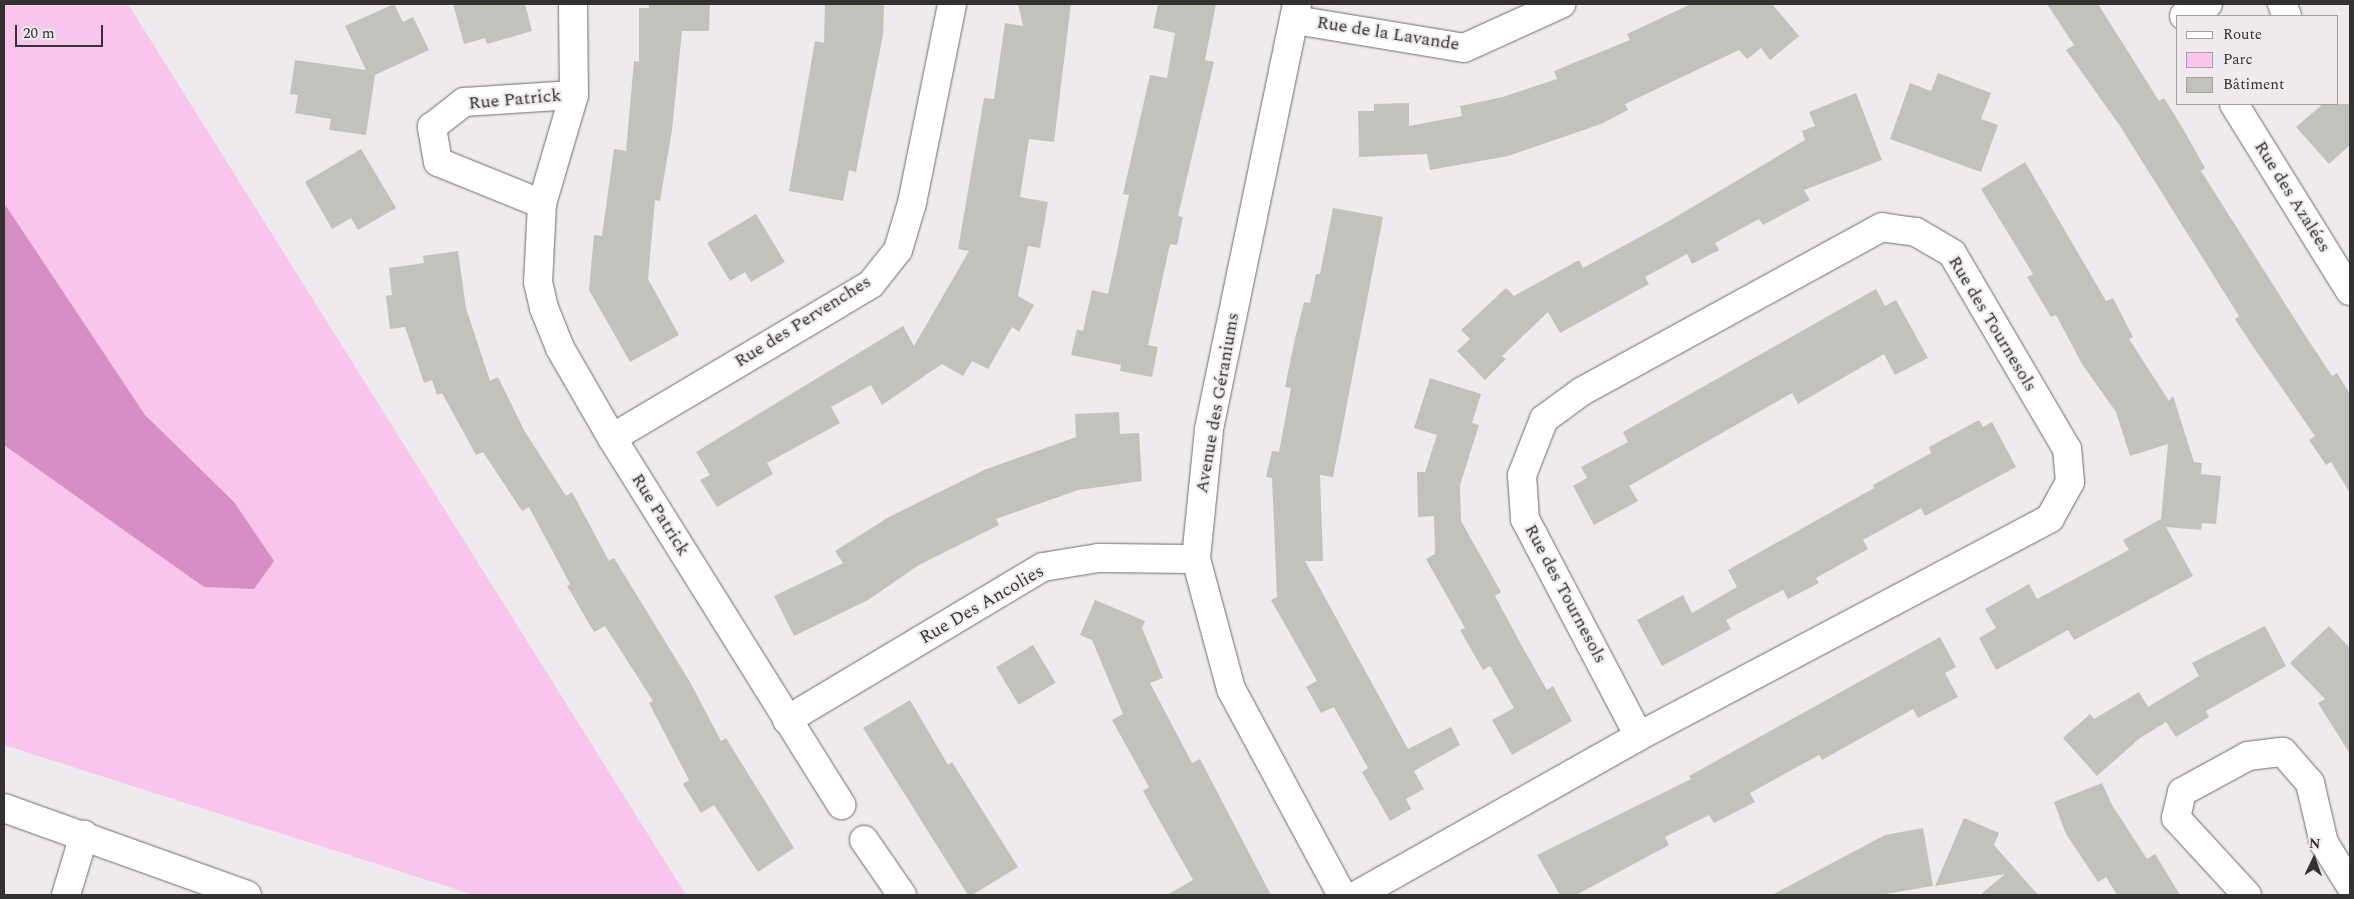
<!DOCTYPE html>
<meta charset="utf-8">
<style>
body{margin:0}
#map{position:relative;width:2354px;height:899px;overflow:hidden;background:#eeeaed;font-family:Spectral,serif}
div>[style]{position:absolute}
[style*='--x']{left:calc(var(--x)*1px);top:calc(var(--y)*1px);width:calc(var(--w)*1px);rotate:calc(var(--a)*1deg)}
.green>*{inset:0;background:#fac5ec}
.forest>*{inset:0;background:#d78ec5}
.building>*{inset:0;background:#c2c2bd;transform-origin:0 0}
.roads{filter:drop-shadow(0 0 1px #6f6c6e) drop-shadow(0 0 1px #6f6c6e)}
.minor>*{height:28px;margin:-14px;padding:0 14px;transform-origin:14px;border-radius:14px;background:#fff}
.tertiary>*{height:28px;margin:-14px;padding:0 14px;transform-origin:14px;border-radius:14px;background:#fff}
span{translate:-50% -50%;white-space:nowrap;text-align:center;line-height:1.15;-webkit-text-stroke:4px #eeeaed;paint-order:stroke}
.street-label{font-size:18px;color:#333132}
.frame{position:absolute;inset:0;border:5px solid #333132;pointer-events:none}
.legend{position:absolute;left:2176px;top:15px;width:162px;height:90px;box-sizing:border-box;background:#eeeaed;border:1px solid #a3a0a2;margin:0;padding:6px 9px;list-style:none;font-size:15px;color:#333132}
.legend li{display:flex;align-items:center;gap:10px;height:25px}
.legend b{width:25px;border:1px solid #a3a0a2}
.north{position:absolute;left:2289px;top:834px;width:50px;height:50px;-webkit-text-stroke:4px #eeeaed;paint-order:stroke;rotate:3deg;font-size:14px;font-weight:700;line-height:20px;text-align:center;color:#333132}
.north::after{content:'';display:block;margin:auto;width:18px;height:22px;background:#333132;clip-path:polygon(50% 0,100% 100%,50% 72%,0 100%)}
.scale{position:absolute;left:15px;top:25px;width:88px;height:22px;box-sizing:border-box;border:2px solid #333132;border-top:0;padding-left:6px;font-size:15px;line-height:18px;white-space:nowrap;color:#333132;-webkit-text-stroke:4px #eeeaed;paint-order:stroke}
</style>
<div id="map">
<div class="green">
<div style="clip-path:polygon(4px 4px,128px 4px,686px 895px,474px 895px,4px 745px)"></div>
</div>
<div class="forest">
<div style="clip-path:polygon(4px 203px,145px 415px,234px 502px,274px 561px,254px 589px,204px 587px,4px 445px)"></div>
</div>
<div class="building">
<div style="clip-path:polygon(394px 4px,403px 22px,413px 17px,429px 50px,375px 75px,366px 135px,329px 130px,331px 119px,295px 113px,298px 95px,290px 94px,295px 60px,366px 70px,345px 26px)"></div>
<div style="clip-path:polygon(453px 4px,525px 4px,532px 31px,487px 44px,485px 38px,464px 44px)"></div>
<div style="clip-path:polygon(649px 4px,710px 4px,709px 31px,682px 31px,672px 130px,660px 201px,655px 200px,648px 279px,679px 335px,630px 362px,589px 290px,594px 235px,602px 236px,614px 149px,626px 151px,634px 61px,639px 62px,639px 8px,649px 8px)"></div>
<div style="clip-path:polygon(825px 4px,884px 4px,883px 35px,856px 172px,849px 170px,843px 201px,789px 191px,815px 41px,824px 43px)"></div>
<div style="clip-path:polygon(1018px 4px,1071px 4px,1054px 142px,1029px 139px,1020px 197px,1048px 202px,1040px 248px,1028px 246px,1018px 296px,1034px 305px,1019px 332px,1012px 327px,988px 369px,972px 361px,963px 376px,942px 364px,882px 405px,871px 385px,831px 407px,840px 423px,767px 463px,773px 474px,717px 507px,700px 480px,710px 475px,696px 452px,903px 326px,914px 346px,969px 251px,958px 249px,984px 98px,994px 99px,1005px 23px,1023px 26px)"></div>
<div style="clip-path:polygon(1158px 4px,1216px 4px,1205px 60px,1214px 62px,1178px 216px,1183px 217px,1177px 245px,1170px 244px,1148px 345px,1158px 347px,1152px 377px,1120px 371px,1121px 365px,1071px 355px,1077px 329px,1083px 331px,1092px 290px,1108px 294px,1129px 195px,1123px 194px,1150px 75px,1167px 78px,1175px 33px,1153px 28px)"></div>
<div style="clip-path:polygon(1691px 4px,1772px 4px,1799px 36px,1770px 60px,1761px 48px,1747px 59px,1739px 50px,1625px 104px,1628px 110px,1601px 124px,1508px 156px,1430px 170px,1427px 154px,1359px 157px,1358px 111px,1374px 111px,1374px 104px,1409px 103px,1409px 126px,1462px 116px,1460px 106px,1503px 97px,1557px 79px,1554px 71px,1630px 40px,1627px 34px)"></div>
<div style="clip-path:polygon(2047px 4px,2098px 4px,2159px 101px,2164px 98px,2182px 127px,2205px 168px,2201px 171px,2303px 332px,2332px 376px,2337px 373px,2350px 394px,2350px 493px,2331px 462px,2326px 465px,2309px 440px,2315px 436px,2252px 345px,2235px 319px,2239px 316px,2120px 126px,2066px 50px,2074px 45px)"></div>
<div style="clip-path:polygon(1938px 73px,1991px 93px,1981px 119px,1998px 125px,1981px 172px,1890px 139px,1910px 83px,1931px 91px)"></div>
<div style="clip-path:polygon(1856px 93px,1882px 160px,1804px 190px,1810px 200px,1763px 225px,1759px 219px,1715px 243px,1719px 250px,1692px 264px,1687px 254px,1645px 277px,1649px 284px,1560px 333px,1548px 312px,1502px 356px,1506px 359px,1485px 380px,1457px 351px,1470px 339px,1461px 330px,1506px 288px,1514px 296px,1579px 260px,1583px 268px,1669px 221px,1805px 140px,1802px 131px,1815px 126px,1809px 112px)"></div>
<div style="clip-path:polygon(2323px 104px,2350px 104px,2350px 145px,2329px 164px,2296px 127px)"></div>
<div style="clip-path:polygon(361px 149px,396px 208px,358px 230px,351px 218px,332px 229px,305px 182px)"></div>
<div style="clip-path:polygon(2025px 162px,2106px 301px,2113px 298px,2133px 337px,2129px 339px,2169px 401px,2173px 396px,2194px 462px,2202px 463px,2201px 474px,2221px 476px,2216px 524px,2202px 523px,2201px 530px,2166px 527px,2193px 576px,2074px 640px,2068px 630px,1996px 670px,1979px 638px,1996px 628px,1985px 609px,2029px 584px,2037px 599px,2129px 550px,2123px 540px,2161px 519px,2168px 444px,2130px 456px,2116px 412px,2082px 364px,2056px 315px,2051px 317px,2027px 277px,2033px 274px,1981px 189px)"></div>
<div style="clip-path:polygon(1333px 208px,1383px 217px,1333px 477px,1320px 475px,1323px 561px,1305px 561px,1408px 749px,1451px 727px,1460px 745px,1414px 771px,1424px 789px,1406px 799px,1411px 809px,1390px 821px,1362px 772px,1368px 768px,1334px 707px,1321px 713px,1306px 687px,1317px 681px,1271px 600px,1277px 597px,1272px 478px,1266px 477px,1272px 451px,1279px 452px,1291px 388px,1285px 387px,1294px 343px,1304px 302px,1310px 303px,1316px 274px,1320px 274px)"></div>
<div style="clip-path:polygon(756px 214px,785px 262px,751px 282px,745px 272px,730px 281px,707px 243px)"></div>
<div style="clip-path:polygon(458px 251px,466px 308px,490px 381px,498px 377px,524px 430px,566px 496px,572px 492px,609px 561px,614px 558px,690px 682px,721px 741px,726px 738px,794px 848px,758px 872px,714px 805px,701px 813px,683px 784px,689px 780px,649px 703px,653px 701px,605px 626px,594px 632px,567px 586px,570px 584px,529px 507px,522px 511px,483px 452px,476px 455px,442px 393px,437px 395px,432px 380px,424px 383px,405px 327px,390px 329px,386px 296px,392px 295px,389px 268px,424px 263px,423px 256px)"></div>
<div style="clip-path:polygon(1876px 289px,1885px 306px,1896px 300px,1928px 358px,1895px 375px,1884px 354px,1798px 404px,1792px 393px,1629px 486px,1638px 501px,1594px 525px,1573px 486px,1587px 478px,1581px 467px,1628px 442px,1623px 432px)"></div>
<div style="clip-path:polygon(1430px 378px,1481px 394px,1472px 423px,1479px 425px,1460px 485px,1461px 521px,1501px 592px,1495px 596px,1523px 648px,1547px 690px,1553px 686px,1572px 721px,1512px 755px,1492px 720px,1514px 708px,1490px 666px,1483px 670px,1460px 630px,1465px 628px,1426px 559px,1435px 554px,1434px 516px,1418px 517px,1417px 472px,1425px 472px,1437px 435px,1414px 428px)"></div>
<div style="clip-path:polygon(1119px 412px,1120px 434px,1139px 433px,1142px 481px,1078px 490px,996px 519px,999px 525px,919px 565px,868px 600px,794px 636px,774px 596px,843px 563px,835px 551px,889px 517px,984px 470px,1076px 437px,1075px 414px)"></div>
<div style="clip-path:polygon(1979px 420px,1983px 427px,1992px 422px,2016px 467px,1925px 516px,1921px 508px,1863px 540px,1868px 549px,1816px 578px,1819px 583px,1788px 599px,1783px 590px,1726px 620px,1731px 629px,1662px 666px,1637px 620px,1683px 595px,1692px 613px,1737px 587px,1728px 570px,1874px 488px,1873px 485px,1931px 453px,1929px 447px)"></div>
<div style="clip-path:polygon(1095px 600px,1145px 621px,1142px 628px,1163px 678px,1150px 683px,1192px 763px,1200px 759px,1271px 895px,1167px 895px,1193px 880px,1143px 791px,1149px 787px,1112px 720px,1123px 714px,1092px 640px,1080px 635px)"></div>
<div style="clip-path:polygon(2265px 626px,2286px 666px,2206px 711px,2209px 717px,2176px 737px,2166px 722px,2140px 738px,2097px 776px,2063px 738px,2090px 714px,2094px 719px,2139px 692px,2148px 707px,2199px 676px,2192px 663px)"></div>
<div style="clip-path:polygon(2329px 626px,2350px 648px,2350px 754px,2318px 703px,2325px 699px,2290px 663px)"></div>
<div style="clip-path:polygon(1940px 637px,1956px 667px,1945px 673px,1958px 697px,1918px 718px,1913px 709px,1822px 760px,1819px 755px,1750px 793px,1755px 802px,1714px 823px,1709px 815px,1665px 837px,1669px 845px,1576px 895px,1560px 895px,1537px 855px,1691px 779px,1689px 776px)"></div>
<div style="left:1033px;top:645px;width:44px;height:43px;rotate:59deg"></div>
<div style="clip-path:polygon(910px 700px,948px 765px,952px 762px,1018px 867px,972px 895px,968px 895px,863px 728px)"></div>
<div style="clip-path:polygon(2102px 783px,2112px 805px,2147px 859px,2155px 854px,2180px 895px,2117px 895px,2106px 877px,2098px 882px,2066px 834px,2054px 802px)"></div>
<div style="clip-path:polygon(1964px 818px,1999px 833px,1994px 845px,2038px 895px,1980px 895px,2005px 874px,1935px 886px)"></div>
<div style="clip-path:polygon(1923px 828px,1933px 886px,1879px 895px,1772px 895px,1885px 835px)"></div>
</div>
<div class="roads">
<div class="minor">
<div style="--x:573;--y:4;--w:91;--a:89.4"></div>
<div style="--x:574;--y:95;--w:114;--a:106.4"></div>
<div style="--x:542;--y:204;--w:78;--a:92.9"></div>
<div style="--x:538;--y:282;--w:27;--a:77"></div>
<div style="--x:544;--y:308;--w:43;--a:68.2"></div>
<div style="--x:560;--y:348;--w:104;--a:60"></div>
<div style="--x:612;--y:438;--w:433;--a:58"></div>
<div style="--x:1297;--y:4;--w:435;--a:101.7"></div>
<div style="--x:1209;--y:430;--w:130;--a:95.8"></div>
<div style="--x:1196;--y:559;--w:135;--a:74.9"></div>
<div style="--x:1231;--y:689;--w:234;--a:61.7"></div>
<div style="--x:2282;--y:4;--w:13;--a:67"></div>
<div style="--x:2184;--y:16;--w:27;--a:-27"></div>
<div style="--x:1295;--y:20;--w:171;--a:9.4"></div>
<div style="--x:1464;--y:48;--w:107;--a:-24.4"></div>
<div style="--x:2234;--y:104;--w:220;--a:58.2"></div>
<div style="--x:542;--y:204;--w:112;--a:-158"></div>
<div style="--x:438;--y:162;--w:36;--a:-100"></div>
<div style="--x:432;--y:127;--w:41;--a:-38"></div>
<div style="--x:464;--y:102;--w:110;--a:-3.6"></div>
<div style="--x:612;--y:438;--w:301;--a:-30.7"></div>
<div style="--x:871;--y:284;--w:43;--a:-51.5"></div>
<div style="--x:898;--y:250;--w:49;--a:-73.4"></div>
<div style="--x:912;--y:203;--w:203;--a:-78.6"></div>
<div style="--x:787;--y:720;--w:298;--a:-30.9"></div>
<div style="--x:1043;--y:567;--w:56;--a:-9.3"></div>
<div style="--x:1098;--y:558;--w:98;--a:0.6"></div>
<div style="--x:864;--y:840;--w:67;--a:55.4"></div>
<div style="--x:66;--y:895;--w:63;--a:-73.3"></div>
<div style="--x:1357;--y:895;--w:324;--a:-29.4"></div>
<div style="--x:1639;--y:736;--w:465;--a:-27.9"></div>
<div style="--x:2050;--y:518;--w:41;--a:-60.9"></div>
<div style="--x:2070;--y:482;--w:33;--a:-95"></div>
<div style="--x:2067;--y:449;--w:227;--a:-120.4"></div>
<div style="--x:1952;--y:253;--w:42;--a:-149.7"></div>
<div style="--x:1916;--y:232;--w:34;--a:-172"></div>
<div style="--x:1882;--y:227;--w:343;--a:151.3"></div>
<div style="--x:1581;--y:392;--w:46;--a:143.9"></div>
<div style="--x:1544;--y:419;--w:60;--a:111.4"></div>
<div style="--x:1522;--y:475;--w:44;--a:86.1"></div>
<div style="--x:1525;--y:519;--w:245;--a:62.3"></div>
<div style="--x:2247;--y:895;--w:105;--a:-132.7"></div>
<div style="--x:2176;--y:818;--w:27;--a:-77"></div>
<div style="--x:2182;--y:792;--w:75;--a:-28.6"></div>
<div style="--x:2248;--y:756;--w:35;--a:-7"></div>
<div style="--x:2283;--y:752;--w:41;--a:48.9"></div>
<div style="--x:2310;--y:783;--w:62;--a:76.9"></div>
<div style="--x:2324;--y:843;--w:49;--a:58.2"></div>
</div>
<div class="tertiary">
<div style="--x:4;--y:808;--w:258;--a:19.7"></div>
</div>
</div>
<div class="street-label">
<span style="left:1388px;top:34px;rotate:9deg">Rue de la Lavande</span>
<span style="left:515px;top:100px;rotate:-5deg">Rue Patrick</span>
<span style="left:2292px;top:197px;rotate:58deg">Rue des Azalées</span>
<span style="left:803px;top:322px;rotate:-32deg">Rue des Pervenches</span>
<span style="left:1992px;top:324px;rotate:59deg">Rue des Tournesols</span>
<span style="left:1218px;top:403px;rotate:-80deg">Avenue des Géraniums</span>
<span style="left:660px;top:515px;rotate:58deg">Rue Patrick</span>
<span style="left:1565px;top:594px;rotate:62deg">Rue des Tournesols</span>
<span style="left:982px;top:605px;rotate:-30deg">Rue Des Ancolies</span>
</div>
<div class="frame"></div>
<ul class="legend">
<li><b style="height:6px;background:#fff"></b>Route</li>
<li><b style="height:14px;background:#fac5ec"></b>Parc</li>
<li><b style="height:14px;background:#c2c2bd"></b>Bâtiment</li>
</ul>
<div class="north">N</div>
<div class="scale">20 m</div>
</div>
